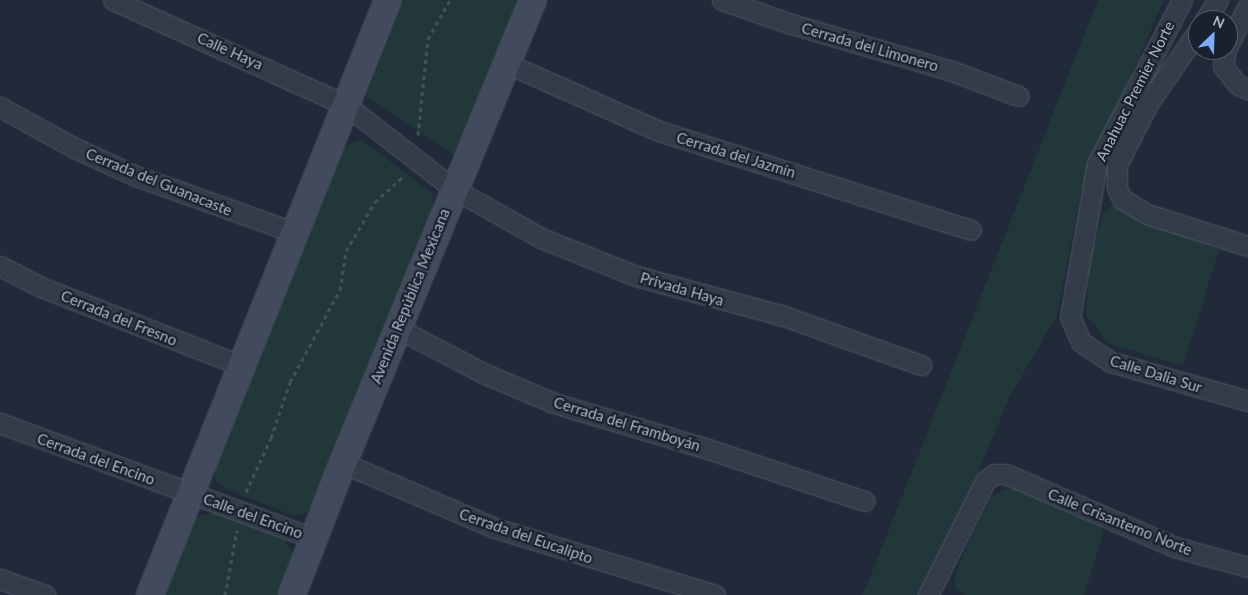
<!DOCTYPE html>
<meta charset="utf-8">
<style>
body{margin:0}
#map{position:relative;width:1248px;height:595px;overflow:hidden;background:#202a39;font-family:Lato,sans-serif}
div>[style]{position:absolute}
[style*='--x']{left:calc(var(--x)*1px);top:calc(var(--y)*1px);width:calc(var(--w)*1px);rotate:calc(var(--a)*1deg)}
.green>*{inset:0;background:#22373a}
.path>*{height:3px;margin-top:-1.5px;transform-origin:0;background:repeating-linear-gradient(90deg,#3f5457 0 4px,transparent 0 8px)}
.roads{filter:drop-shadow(0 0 1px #515967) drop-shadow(0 0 1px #515967)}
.minor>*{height:19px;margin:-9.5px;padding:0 9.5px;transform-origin:9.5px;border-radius:9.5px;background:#333c49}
.secondary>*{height:26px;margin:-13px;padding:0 13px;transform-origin:13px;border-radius:13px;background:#414b5d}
span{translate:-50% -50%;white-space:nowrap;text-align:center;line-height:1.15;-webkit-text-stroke:4.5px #19212e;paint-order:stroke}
.street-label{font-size:15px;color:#aeb6c6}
.north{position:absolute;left:1188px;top:10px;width:50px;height:50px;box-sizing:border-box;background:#19212e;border:1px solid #555d6b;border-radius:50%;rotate:24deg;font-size:14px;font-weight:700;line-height:20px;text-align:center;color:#aeb6c6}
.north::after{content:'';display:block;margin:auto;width:18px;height:22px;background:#7caafc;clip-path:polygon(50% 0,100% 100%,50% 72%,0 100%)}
</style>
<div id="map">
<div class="green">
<div style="clip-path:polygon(404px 0,519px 0,455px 156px,366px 97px)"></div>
<div style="clip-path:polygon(1098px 0,1164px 0,1081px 191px,1057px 316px,1010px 396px,927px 595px,863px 595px)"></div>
<div style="clip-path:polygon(361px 139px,432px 193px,434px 214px,321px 499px,307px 513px,294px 516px,228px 490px,215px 480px,215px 458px,341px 148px)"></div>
<div style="clip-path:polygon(1113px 205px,1219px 250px,1183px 366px,1108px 343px,1086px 315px,1089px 263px,1103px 213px)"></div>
<div style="clip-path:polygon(1005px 489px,1023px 489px,1042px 497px,1104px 530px,1084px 595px,965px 595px,955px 588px,955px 574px,970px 539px,992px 496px)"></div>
<div style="clip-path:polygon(215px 512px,283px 538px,294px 554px,282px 595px,160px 595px,196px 517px)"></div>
</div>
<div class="path">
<div style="--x:418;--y:135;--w:97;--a:-84.1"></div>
<div style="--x:428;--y:39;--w:45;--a:-60.6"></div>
<div style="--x:246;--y:492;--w:60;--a:-65.2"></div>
<div style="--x:271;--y:438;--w:59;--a:-71.3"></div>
<div style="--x:290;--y:382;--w:105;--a:-61.5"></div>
<div style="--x:340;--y:290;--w:39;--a:-81"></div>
<div style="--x:346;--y:251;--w:57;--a:-59.4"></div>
<div style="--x:375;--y:202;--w:39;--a:-42"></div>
<div style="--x:225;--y:595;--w:66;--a:-79.5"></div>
</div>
<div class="roads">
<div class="minor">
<div style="--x:113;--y:0;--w:256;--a:24.3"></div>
<div style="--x:346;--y:105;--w:137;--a:37.9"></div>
<div style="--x:454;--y:189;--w:100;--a:29.4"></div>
<div style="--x:541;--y:238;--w:102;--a:21.8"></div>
<div style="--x:636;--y:276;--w:150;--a:15.1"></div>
<div style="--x:781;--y:315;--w:149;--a:19.7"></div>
<div style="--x:722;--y:0;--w:70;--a:19.2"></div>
<div style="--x:788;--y:23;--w:171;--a:16.3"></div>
<div style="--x:952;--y:71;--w:71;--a:20.7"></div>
<div style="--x:1182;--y:0;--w:185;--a:117.4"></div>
<div style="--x:1097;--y:164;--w:155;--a:100"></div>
<div style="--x:1070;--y:317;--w:27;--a:66"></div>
<div style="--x:1081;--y:342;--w:36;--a:34"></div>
<div style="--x:1111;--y:362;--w:142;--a:15.9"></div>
<div style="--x:1205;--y:20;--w:24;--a:-57"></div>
<div style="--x:1198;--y:31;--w:86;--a:124.6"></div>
<div style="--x:1149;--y:102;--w:71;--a:116.9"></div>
<div style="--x:1117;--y:165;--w:23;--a:90"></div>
<div style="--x:1117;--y:188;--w:12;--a:66"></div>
<div style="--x:1122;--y:199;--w:29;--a:31"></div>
<div style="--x:1147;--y:214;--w:106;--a:17.6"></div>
<div style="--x:1228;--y:45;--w:44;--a:-62.9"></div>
<div style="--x:1226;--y:50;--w:16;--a:101"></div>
<div style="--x:1223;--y:66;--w:24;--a:52"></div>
<div style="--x:1238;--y:85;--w:11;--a:22"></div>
<div style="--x:506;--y:63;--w:167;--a:24"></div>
<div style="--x:659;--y:131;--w:327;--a:17.6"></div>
<div style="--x:0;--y:107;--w:85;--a:28.7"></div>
<div style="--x:75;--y:148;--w:67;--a:24.7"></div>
<div style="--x:136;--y:176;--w:170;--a:19.6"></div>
<div style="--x:0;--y:266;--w:46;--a:27.1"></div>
<div style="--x:41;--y:287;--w:214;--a:21.4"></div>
<div style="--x:397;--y:328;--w:97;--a:27.6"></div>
<div style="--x:483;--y:373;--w:77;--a:22.9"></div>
<div style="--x:554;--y:403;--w:158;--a:16.6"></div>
<div style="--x:705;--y:448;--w:168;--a:18.4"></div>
<div style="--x:0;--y:423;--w:333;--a:20.2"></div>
<div style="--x:343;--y:463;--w:165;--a:23.2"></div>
<div style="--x:495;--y:528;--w:230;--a:16.9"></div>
<div style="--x:0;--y:579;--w:48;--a:19.6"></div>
<div style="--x:928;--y:595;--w:127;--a:-63.4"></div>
<div style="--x:985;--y:481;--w:11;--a:-38"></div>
<div style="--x:994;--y:474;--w:12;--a:0"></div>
<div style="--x:1006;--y:474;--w:184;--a:23.4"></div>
<div style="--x:1175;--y:547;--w:76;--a:15.3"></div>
</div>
<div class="secondary">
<div style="--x:150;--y:595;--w:641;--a:-68.2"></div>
<div style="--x:292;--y:595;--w:142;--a:-68.9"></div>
<div style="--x:343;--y:463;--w:500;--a:-67.69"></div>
</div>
</div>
<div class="street-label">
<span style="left:870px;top:47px;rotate:16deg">Cerrada del Limonero</span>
<span style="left:230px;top:51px;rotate:24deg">Calle Haya</span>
<span style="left:1135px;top:91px;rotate:-63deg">Anahuac Premier Norte</span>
<span style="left:736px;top:155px;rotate:17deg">Cerrada del Jazmín</span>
<span style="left:159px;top:182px;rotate:22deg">Cerrada del Guanacaste</span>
<span style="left:682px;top:289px;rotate:16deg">Privada Haya</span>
<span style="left:410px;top:296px;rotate:-68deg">Avenida República Mexicana</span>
<span style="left:119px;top:318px;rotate:22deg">Cerrada del Fresno</span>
<span style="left:1156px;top:374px;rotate:17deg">Calle Dalia Sur</span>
<span style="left:627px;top:424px;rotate:17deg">Cerrada del Framboyán</span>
<span style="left:96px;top:459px;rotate:20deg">Cerrada del Encino</span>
<span style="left:253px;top:516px;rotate:20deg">Calle del Encino</span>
<span style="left:1120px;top:522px;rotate:22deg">Calle Crisantemo Norte</span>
<span style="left:526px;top:536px;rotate:19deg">Cerrada del Eucalipto</span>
</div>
<div class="north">N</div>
</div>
